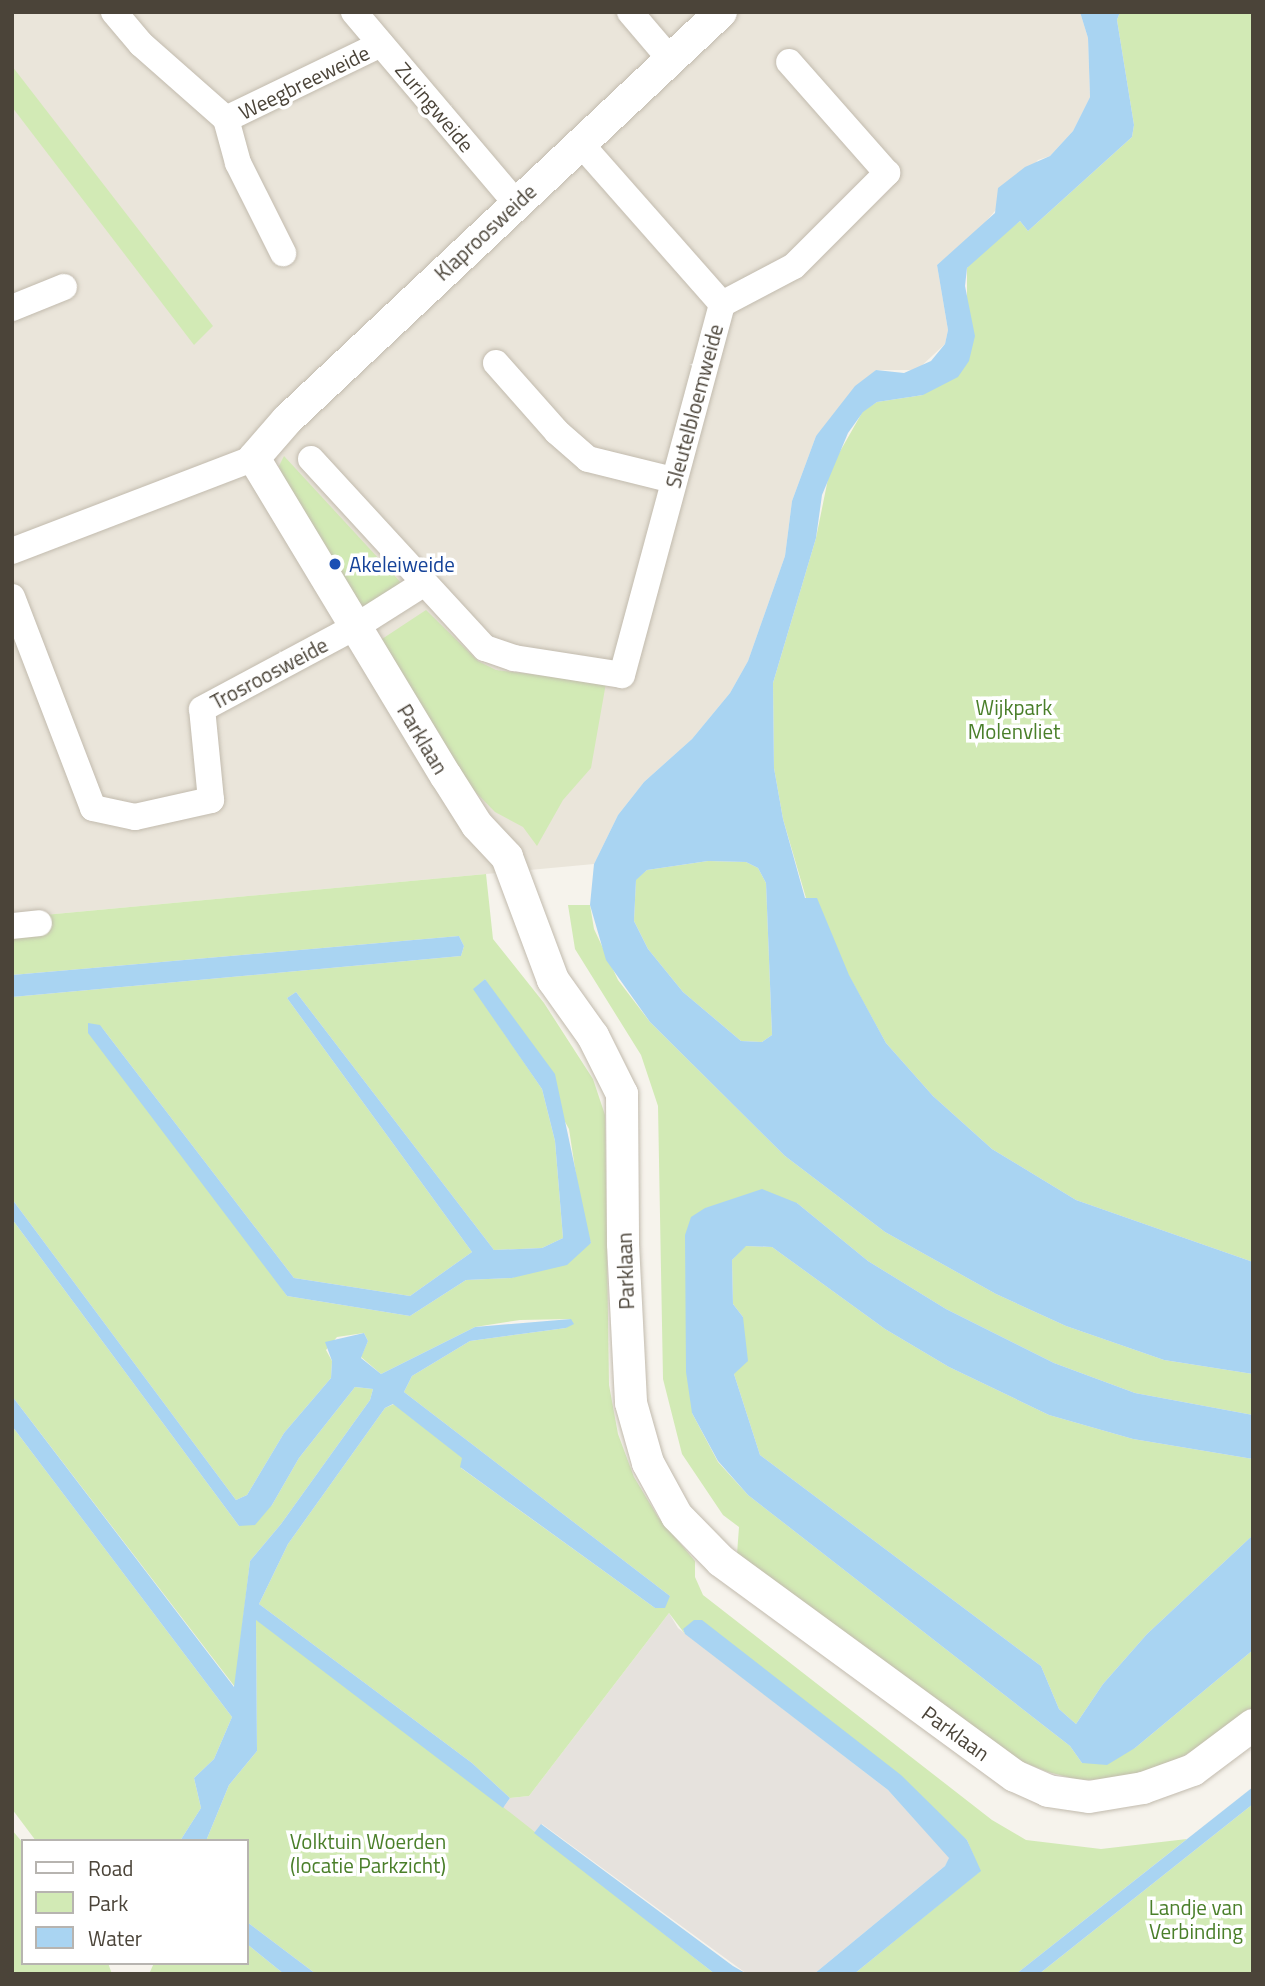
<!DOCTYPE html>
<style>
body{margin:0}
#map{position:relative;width:1265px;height:1986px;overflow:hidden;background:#f6f3ec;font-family:"Titillium Web",sans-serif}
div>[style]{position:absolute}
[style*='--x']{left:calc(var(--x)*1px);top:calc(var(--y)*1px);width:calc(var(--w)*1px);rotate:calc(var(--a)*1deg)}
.residential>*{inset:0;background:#eae5da}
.industrial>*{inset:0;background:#e6e2dd}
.green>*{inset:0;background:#d2eab5}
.water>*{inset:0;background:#a9d4f2}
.roads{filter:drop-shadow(0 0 2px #c2bbae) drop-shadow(0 0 2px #c2bbae)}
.minor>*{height:26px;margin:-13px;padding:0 13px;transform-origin:13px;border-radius:13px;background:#fff}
.tertiary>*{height:32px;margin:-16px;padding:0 16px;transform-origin:16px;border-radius:16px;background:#fff}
.dots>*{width:19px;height:19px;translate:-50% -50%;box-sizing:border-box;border:4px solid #fff;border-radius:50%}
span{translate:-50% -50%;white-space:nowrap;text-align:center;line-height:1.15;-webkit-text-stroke:7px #fff;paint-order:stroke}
.street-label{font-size:21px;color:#4b4439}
.transit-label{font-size:21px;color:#164399}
.left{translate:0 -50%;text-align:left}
.park-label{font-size:21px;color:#4a7f2a}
.frame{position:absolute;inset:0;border:14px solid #4b4439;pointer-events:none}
.legend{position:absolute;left:21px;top:1839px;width:228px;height:126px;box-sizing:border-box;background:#fff;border:2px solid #b7b4b0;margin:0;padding:9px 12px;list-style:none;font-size:21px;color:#4b4439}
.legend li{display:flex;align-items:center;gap:14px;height:35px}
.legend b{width:35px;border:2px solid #b7b4b0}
</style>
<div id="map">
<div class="residential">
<div style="clip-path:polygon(12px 12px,1080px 12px,1088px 38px,1090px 97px,1073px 131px,1050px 156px,1038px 160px,983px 225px,937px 265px,948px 330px,945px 344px,917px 370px,876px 370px,816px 436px,792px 501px,785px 556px,748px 661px,730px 693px,692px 739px,644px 782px,618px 815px,594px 864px,12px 918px)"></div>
</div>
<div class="industrial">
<div style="clip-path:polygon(669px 1613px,678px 1628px,888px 1790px,950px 1858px,945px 1866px,814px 1974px,747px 1974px,542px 1824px,534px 1833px,503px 1808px,510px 1798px,529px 1796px)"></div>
</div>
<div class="green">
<div style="clip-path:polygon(1120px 12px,1253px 12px,1253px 1262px,1076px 1200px,992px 1149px,933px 1096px,886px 1043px,806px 898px,783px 819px,774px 768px,773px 683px,816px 538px,830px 469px,863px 411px,877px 402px,923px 395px,967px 299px,967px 268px,977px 255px,1020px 221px,1028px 231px,1132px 137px,1134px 125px,1117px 20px)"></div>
<div style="clip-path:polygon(12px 66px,213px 326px,194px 345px,12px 107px)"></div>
<div style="clip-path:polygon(284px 456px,404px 586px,362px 612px,283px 477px,279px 466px)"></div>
<div style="clip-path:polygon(426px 610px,478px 661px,496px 670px,606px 683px,591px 768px,563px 800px,537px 846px,523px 827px,495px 812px,456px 772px,379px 641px)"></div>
<div style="clip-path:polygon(708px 861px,746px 862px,758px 868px,766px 883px,772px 1035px,762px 1042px,741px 1041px,683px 992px,648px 949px,634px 921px,636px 879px,647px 870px)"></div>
<div style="clip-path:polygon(evenodd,486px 874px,493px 939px,544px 1003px,593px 1079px,605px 1115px,609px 1385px,618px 1434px,634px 1477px,658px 1517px,695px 1561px,695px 1577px,703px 1595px,992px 1820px,1026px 1840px,1101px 1849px,1187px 1839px,1016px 1974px,854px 1974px,980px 1871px,967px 1840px,683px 1629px,685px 1634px,669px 1613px,529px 1796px,510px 1798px,472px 1763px,259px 1604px,288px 1544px,385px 1408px,394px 1404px,463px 1458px,461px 1468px,655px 1608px,670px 1596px,404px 1392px,412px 1376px,470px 1341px,566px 1328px,571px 1319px,520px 1320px,475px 1327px,381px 1374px,361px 1357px,368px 1341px,364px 1333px,337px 1337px,326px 1350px,332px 1361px,331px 1378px,284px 1433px,247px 1495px,236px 1500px,12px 1199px,12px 997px,461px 956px,464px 946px,459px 936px,12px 975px,12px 918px,486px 874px,485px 979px,569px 1129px,583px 1221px,591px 1243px,512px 1278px,466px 1280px,410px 1316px,287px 1296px,100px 1025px,294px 1278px,410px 1296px,472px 1252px,287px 998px,296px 992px,494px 1250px,542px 1248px,563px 1238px,555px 1141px,542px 1089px,474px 989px,485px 979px)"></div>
<div style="clip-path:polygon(568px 905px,590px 905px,594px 929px,618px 980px,650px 1022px,785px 1156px,885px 1232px,996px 1294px,1066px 1326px,1164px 1360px,1253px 1374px,1253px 1415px,1135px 1393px,1054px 1363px,946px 1309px,868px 1261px,797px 1203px,705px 1208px,692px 1413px,718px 1462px,748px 1495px,1070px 1746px,1082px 1763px,1135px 1748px,1253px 1650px,1253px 1707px,1217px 1736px,1160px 1770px,1128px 1779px,1079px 1780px,1048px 1772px,1005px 1755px,737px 1554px,739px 1527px,723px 1515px,682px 1454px,663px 1379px,658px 1106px,641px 1055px,575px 949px)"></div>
<div style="clip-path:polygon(12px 1219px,239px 1526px,272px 1505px,299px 1458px,355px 1387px,373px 1389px,370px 1400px,281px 1524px,250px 1561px,235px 1687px,12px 1396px)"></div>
<div style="clip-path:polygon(745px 1246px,772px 1247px,885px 1329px,949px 1367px,1049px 1415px,1133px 1439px,1253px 1459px,1253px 1535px,1147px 1634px,1103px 1684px,1076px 1724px,1059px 1709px,1041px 1666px,760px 1455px,734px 1374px,743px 1317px,733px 1304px,732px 1260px)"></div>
<div style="clip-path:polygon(12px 1426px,232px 1717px,214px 1759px,194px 1778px,201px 1808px,180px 1841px,36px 1841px,12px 1809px)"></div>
<div style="clip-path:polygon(256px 1619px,427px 1747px,715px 1974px,316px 1974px,247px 1922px,247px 1841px,206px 1841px,229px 1785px,257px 1751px)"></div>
<div style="clip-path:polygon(1253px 1804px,1253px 1974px,1039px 1974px)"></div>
<div style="clip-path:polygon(12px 1830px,23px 1843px,23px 1963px,108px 1963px,112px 1974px,12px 1974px)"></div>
<div style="clip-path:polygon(247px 1944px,284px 1974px,149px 1974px,154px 1963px,247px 1963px)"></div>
</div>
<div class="water">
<div style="clip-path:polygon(evenodd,1080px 12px,1120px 12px,1117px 20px,1134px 125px,1132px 137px,1028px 231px,1020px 221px,967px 268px,965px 286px,975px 336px,969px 361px,958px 377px,923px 395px,877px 402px,863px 412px,848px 433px,822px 495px,816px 538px,773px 683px,774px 768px,783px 819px,805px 898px,817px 898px,849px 975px,886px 1043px,933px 1096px,992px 1149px,1076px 1200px,1253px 1262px,1253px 1374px,1164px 1360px,1066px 1326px,996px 1294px,885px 1232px,785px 1156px,650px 1022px,606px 960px,590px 905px,594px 864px,618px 815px,644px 782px,692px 739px,730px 693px,748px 661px,785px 556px,792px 501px,816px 436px,855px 386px,876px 370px,904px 373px,931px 361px,945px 344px,948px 330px,937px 265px,995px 213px,998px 188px,1025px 167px,1050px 156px,1073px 131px,1090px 97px,1088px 38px,1080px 12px,708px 861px,746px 862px,758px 868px,766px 883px,772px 1035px,762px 1042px,741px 1041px,683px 992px,648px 949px,634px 921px,636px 880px,647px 870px,708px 861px)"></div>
<div style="clip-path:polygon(459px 936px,464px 946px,461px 956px,12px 997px,12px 975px)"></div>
<div style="clip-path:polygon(485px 979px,555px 1074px,591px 1243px,567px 1265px,512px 1278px,466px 1280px,410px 1316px,287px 1296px,88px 1033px,88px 1023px,100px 1025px,294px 1278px,410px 1296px,472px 1252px,287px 998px,296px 992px,494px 1250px,542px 1248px,563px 1238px,555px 1141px,542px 1089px,473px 989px)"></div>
<div style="clip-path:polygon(762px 1189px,797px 1203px,868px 1261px,946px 1309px,1054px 1363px,1135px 1393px,1253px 1415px,1253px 1459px,1133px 1439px,1049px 1415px,949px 1367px,885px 1329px,772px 1247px,746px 1246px,732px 1260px,733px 1304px,743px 1317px,748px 1361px,734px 1374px,760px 1455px,1041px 1666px,1059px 1709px,1076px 1724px,1103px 1684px,1147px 1634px,1253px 1535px,1253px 1650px,1135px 1748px,1107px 1765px,1082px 1763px,1070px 1746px,748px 1495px,718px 1461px,692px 1413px,686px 1372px,685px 1235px,691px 1217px,705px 1208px)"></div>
<div style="clip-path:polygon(12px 1199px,236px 1500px,247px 1495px,284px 1433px,331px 1378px,332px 1361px,325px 1342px,364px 1333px,368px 1341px,361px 1358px,381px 1374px,475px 1327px,571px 1319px,574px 1324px,566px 1328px,470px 1341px,412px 1376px,404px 1392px,670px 1596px,665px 1608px,655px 1608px,460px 1467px,462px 1458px,393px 1404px,385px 1408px,288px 1544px,259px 1604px,472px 1763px,510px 1798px,503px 1808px,256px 1620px,257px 1751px,229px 1785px,206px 1841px,180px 1841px,201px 1808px,194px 1778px,214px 1759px,232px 1717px,12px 1426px,12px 1396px,234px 1687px,250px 1561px,281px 1524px,370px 1400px,373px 1389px,355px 1387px,299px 1458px,272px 1505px,255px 1525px,239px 1526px,12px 1219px)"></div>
<div style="clip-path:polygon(694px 1620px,702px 1620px,901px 1775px,967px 1840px,981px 1871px,854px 1974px,814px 1974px,945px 1866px,949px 1858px,888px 1790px,685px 1634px,683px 1629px)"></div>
<div style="clip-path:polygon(1253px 1787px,1253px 1804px,1039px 1974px,1016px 1974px)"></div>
<div style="clip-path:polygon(541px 1824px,733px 1966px,747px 1974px,715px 1974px,534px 1833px)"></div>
<div style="clip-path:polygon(247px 1922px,316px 1974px,284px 1974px,247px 1944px)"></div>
</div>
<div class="roads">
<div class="minor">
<div style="--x:114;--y:12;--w:42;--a:49.8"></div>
<div style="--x:141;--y:44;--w:113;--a:41.4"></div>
<div style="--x:226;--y:119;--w:46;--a:74.7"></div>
<div style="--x:238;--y:163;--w:101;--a:63.4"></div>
<div style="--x:354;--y:12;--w:250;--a:49.7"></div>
<div style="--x:630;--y:12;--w:62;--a:49.6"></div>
<div style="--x:226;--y:119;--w:172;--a:-25.8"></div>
<div style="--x:722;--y:304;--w:81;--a:-27.8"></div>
<div style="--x:794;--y:266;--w:132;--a:-45"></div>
<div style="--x:887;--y:173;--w:148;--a:-131.4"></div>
<div style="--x:12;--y:308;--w:56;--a:-22"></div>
<div style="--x:496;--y:363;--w:92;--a:48.5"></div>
<div style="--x:557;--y:432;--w:41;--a:41.1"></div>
<div style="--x:588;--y:459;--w:88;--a:13.9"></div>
<div style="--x:311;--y:459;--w:257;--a:47.4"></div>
<div style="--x:485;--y:648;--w:31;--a:19"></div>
<div style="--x:514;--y:658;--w:109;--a:8.9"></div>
<div style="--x:622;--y:675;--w:384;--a:-74.9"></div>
<div style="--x:722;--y:304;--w:215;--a:-131.4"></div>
<div style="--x:12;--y:551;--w:259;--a:-21"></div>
<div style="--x:12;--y:597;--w:226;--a:69"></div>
<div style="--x:93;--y:808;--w:43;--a:12.1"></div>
<div style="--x:135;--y:817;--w:78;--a:-12.6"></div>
<div style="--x:211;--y:800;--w:91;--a:-95.6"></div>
<div style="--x:202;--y:709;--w:174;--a:-28.2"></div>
<div style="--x:355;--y:627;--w:80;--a:-32.3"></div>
<div style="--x:12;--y:926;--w:27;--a:-6"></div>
</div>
<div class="tertiary">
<div style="--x:721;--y:12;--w:596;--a:136.77"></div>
<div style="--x:287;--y:420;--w:50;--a:131"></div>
<div style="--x:254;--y:458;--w:371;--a:58.9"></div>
<div style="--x:446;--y:776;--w:58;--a:57.7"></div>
<div style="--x:477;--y:825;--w:44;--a:46.8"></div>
<div style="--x:507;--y:857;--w:131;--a:69.5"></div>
<div style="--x:553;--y:980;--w:69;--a:54.5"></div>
<div style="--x:593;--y:1036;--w:65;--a:63.4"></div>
<div style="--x:622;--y:1094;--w:150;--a:89.6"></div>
<div style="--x:623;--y:1244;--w:159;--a:87.1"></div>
<div style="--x:631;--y:1403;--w:62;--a:74.2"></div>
<div style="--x:648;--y:1463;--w:60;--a:61.3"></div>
<div style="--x:677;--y:1516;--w:63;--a:45.6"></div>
<div style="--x:721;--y:1561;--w:364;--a:36.2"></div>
<div style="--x:1015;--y:1776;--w:36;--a:24"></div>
<div style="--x:1048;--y:1791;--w:41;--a:8.3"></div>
<div style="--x:1089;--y:1797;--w:55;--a:-9.5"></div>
<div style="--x:1143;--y:1788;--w:53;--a:-19.8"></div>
<div style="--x:1193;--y:1770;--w:75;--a:-36.9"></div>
</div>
</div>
<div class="dots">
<div style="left:335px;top:564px;background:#1a4fb4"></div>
</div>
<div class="street-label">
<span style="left:304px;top:82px;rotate:-26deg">Weegbreeweide</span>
<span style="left:435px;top:107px;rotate:50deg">Zuringweide</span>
<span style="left:485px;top:232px;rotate:-43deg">Klaproosweide</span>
<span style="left:694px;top:406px;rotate:-75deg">Sleutelbloemweide</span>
<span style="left:269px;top:673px;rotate:-28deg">Trosroosweide</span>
<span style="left:423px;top:739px;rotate:59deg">Parklaan</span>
<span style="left:625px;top:1271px;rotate:-92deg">Parklaan</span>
<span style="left:956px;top:1733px;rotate:36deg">Parklaan</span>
</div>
<div class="transit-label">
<span class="left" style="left:349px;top:564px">Akeleiweide</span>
</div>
<div class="park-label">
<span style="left:1014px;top:719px">Wijkpark<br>Molenvliet</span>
<span style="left:368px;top:1853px">Volktuin Woerden<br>(locatie Parkzicht)</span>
<span style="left:1196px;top:1919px">Landje van<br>Verbinding</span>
</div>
<div class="frame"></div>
<ul class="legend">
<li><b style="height:9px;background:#fff"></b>Road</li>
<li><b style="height:19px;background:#d2eab5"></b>Park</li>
<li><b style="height:19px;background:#a9d4f2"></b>Water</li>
</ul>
</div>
